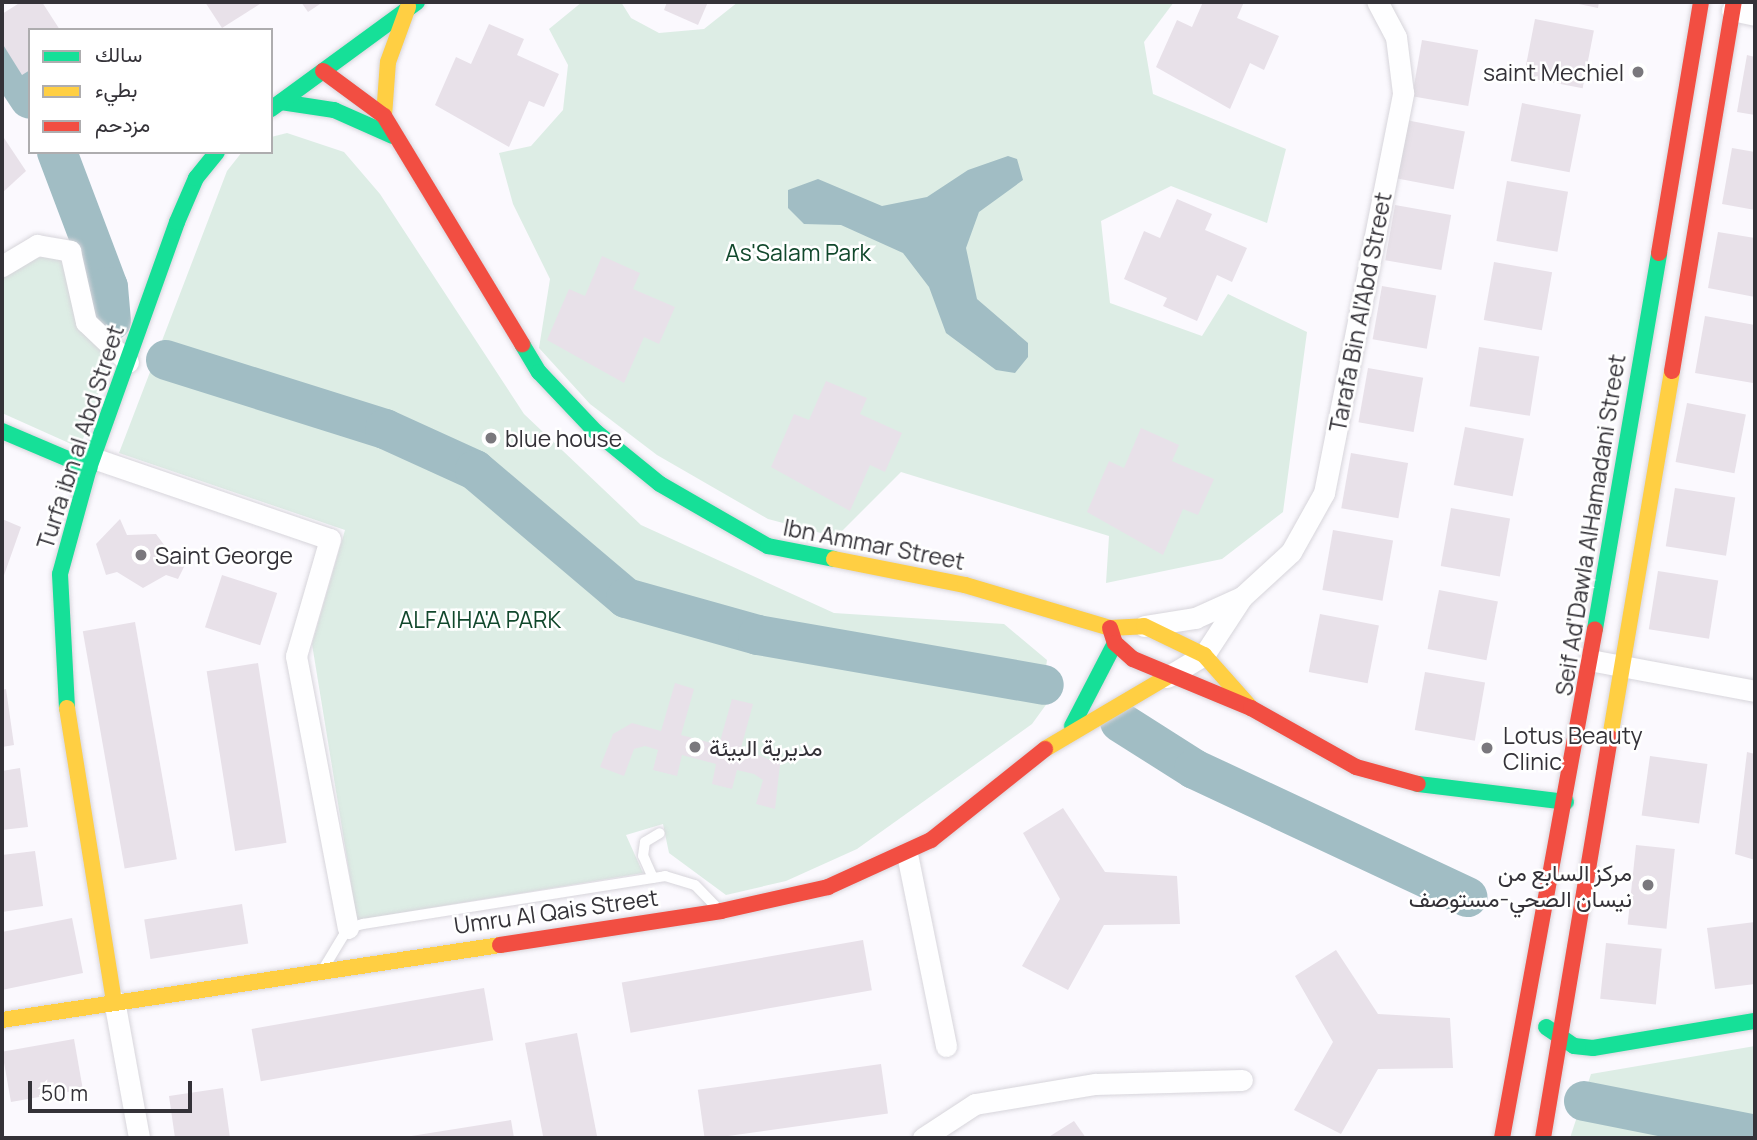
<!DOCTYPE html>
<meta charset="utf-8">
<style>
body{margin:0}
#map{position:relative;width:1757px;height:1140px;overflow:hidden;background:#fbf9fe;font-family:Manrope,Vazirmatn,sans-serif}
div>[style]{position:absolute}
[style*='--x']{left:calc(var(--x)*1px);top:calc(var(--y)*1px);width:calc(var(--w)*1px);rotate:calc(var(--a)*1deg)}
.green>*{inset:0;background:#ddede5}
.water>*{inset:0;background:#a1bdc4}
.river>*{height:40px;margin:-20px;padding:0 20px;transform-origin:20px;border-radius:20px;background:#a1bdc4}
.building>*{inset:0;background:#e8e1e9;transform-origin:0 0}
.roads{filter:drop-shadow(0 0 2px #d7d5db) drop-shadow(0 0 2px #d7d5db)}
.lane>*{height:10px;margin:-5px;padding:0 5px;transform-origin:5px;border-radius:5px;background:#fefeff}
.street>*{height:21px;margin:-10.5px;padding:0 10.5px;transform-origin:10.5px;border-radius:10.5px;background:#fefeff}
.fast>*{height:16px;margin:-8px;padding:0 8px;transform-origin:8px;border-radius:8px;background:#16e098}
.slow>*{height:16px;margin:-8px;padding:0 8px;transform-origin:8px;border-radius:8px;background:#ffcf43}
.jam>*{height:16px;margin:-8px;padding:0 8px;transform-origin:8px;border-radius:8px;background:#f24e42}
.dots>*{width:19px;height:19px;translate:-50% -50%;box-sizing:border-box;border:4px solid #fff;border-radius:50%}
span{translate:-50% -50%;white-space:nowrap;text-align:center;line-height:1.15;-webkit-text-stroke:5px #fff;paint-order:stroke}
.poi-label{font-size:23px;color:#343238}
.right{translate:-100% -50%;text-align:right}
.left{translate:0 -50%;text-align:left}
.park-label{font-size:23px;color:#11482c}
.street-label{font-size:23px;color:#343238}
.frame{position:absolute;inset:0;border:4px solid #343238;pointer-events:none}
.legend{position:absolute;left:28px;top:28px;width:245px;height:126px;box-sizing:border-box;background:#fff;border:2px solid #aeadaf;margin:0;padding:9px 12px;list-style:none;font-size:21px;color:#343238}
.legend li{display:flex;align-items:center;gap:14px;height:35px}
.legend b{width:35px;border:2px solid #aeadaf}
.scale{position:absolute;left:28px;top:1081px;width:164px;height:32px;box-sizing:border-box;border:4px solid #343238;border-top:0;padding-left:9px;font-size:21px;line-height:24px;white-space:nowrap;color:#343238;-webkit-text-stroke:5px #fff;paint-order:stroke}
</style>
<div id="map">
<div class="green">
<div style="clip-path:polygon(582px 2px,621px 2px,631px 18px,659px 33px,704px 29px,738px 2px,1174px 2px,1144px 42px,1153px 94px,1286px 149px,1267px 223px,1171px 186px,1101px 221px,1110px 303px,1202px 336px,1228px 294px,1307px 332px,1283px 512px,1222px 559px,1106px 583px,1109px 536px,901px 472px,836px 537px,768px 519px,657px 455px,590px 404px,539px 348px,550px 279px,513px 204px,499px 153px,531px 146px,563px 110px,568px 65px,549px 29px)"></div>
<div style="clip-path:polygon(287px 133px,344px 152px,380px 194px,524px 414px,641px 525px,834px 613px,1004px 624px,1047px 660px,1045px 674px,752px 620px,650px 588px,641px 617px,775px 653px,1021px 689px,1048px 702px,1032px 724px,857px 849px,786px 881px,726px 895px,669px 853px,663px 824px,626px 835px,643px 873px,357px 920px,312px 644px,345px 530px,119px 453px,227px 171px,242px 152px,271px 152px,271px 137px)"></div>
<div style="clip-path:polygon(59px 253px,81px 325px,112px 353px,80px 448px,2px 413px,2px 279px,20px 262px)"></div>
<div style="clip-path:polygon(1755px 1046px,1755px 1138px,1570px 1138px,1591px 1074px)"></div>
</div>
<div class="water">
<div style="clip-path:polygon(1008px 156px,1017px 159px,1023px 180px,979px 212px,966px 248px,977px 299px,1028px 343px,1028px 357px,1015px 373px,996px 370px,946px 333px,929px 287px,903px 253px,841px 225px,804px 224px,788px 208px,788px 190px,818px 179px,882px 206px,927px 197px,968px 170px)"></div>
</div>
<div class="river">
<div style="--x:2;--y:57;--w:50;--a:56.3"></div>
<div style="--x:57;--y:152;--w:144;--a:69.3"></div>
<div style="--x:108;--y:287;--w:34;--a:85"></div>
<div style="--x:166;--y:360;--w:230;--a:17.5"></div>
<div style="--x:385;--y:429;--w:99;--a:24.5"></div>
<div style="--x:475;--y:470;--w:198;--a:40.3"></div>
<div style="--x:626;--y:598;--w:137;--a:15.7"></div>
<div style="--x:758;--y:635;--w:290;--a:9.9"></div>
<div style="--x:1120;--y:722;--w:88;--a:32.4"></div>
<div style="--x:1194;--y:769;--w:302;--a:25.1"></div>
<div style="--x:1584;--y:1101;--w:174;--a:11.2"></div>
</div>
<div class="building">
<div style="clip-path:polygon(21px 2px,42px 2px,60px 30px,30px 30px,30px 70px,22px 75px,2px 43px,2px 14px)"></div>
<div style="clip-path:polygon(205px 2px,263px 2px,222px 28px)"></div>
<div style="clip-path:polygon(301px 2px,323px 2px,308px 12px)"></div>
<div style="clip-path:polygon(667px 2px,708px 2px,698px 25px,664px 10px)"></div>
<div style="clip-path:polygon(1203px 2px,1244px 2px,1237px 18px,1279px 36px,1264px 70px,1250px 63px,1230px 109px,1156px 67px,1177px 20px,1192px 27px)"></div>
<div style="clip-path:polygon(1569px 2px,1599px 2px,1598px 8px)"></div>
<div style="left:1535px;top:19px;width:60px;height:59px;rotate:11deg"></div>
<div style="clip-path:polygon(489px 24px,524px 39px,517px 55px,559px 74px,544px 107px,529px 101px,509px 147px,435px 105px,456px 57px,471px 64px)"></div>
<div style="left:1422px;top:40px;width:57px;height:57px;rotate:10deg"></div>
<div style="clip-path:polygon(1747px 55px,1755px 57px,1755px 115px,1737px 112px)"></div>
<div style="left:1522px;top:103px;width:60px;height:59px;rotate:11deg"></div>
<div style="left:1406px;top:120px;width:60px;height:59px;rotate:11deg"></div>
<div style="clip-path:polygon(2px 135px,26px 171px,2px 193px)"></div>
<div style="clip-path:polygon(1732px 148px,1755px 152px,1755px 210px,1722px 204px)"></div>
<div style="left:1507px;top:181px;width:62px;height:61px;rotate:10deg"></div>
<div style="clip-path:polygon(1177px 199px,1212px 214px,1205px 230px,1247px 248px,1232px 282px,1217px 275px,1197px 321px,1163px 306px,1167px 298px,1124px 279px,1144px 231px,1160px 238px)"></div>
<div style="left:1395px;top:205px;width:57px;height:56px;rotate:10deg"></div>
<div style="clip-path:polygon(1718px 232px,1755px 238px,1755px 297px,1708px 288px)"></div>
<div style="clip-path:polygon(602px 256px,640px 273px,633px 289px,675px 307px,659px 344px,644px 337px,624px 383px,547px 340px,569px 289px,585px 296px)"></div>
<div style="left:1494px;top:262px;width:59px;height:59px;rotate:10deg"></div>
<div style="left:1382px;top:286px;width:55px;height:54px;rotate:10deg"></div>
<div style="clip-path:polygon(1705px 316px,1755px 325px,1753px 383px,1695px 373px)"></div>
<div style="left:1479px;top:347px;width:61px;height:60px;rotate:9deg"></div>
<div style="left:1368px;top:368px;width:56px;height:55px;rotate:10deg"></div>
<div style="clip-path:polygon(826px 381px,867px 398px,860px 414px,902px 433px,885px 472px,870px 465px,850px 511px,771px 467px,794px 414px,809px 420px)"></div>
<div style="left:1687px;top:403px;width:60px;height:60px;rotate:11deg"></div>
<div style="left:1465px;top:427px;width:60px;height:59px;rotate:11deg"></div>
<div style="clip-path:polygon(1141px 428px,1179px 445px,1172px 461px,1214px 479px,1198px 515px,1183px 509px,1163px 555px,1087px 512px,1109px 461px,1124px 468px)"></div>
<div style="left:1351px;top:453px;width:58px;height:56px;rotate:10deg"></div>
<div style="left:1675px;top:488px;width:61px;height:59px;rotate:9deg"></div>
<div style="left:1451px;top:508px;width:60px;height:59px;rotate:10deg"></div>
<div style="clip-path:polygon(2px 519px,21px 527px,2px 581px)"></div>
<div style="clip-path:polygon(120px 519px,127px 535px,156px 534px,173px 557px,187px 561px,178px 579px,166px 575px,143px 588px,117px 572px,106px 575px,96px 544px)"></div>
<div style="left:1333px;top:530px;width:61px;height:61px;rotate:10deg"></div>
<div style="left:1658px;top:571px;width:61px;height:59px;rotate:9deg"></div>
<div style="left:222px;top:575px;width:58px;height:55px;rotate:18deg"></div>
<div style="left:1439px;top:590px;width:60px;height:60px;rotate:11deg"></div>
<div style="left:1320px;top:614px;width:60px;height:59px;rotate:11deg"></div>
<div style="left:135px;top:622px;width:241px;height:53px;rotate:80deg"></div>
<div style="left:258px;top:663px;width:182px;height:52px;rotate:81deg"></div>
<div style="left:1425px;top:672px;width:61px;height:59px;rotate:10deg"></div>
<div style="clip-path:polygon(675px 683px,694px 689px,681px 735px,719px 745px,732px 699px,753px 704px,741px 748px,780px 764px,775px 809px,756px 804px,763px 780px,754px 774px,737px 770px,732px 789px,712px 784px,716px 764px,682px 755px,677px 776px,653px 770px,658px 750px,645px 746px,634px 749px,624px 776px,600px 767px,613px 734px,632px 723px,661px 731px)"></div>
<div style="clip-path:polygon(6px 689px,14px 745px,2px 747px,2px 690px)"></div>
<div style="clip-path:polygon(1747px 752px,1755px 754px,1755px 860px,1735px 854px)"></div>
<div style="left:1650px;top:756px;width:58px;height:60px;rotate:8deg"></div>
<div style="clip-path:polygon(20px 768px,28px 827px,2px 830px,2px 771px)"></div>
<div style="clip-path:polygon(1063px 808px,1105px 872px,1177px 876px,1180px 924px,1104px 925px,1068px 990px,1022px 966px,1060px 899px,1023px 833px)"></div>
<div style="left:1636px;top:845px;width:39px;height:80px;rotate:6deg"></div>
<div style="clip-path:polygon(35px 851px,43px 906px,2px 912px,2px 855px)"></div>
<div style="left:242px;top:904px;width:40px;height:99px;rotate:81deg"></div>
<div style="clip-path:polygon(72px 918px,83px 973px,2px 990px,2px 932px)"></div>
<div style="clip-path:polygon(1755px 922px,1755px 984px,1715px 989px,1707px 928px)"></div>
<div style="left:863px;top:940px;width:51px;height:245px;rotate:80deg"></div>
<div style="left:1606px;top:943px;width:56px;height:56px;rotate:6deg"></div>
<div style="clip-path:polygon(1336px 950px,1378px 1014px,1450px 1018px,1453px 1068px,1378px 1069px,1341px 1134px,1294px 1110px,1333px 1042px,1295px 976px)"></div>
<div style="left:484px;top:988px;width:53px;height:236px;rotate:80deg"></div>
<div style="left:577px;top:1033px;width:107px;height:53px;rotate:79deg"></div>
<div style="left:74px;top:1039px;width:51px;height:73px;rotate:80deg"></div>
<div style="left:881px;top:1064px;width:50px;height:185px;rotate:82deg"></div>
<div style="clip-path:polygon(223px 1088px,230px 1138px,175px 1138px,169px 1096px)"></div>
<div style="clip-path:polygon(511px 1120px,514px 1138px,405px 1138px,405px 1137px)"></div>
<div style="clip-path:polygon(1074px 1121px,1086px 1138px,1047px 1138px)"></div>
</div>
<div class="roads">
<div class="lane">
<div style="--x:653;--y:878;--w:24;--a:-114"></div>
<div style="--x:643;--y:856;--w:14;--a:-82"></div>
<div style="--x:645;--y:842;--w:17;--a:-31"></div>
<div style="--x:325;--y:966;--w:44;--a:-58.8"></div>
<div style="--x:348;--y:928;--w:16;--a:-15"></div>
<div style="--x:363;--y:924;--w:306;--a:-9"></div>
<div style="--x:665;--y:876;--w:31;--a:17"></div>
<div style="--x:695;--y:885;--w:30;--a:46"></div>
</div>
<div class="street">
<div style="--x:1732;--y:10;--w:24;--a:12"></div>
<div style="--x:2;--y:266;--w:41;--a:-31"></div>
<div style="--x:37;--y:245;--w:34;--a:10"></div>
<div style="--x:70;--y:251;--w:73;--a:77.3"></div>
<div style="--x:86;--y:322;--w:58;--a:43.6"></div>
<div style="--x:93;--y:458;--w:250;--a:18.9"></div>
<div style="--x:330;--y:539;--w:122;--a:106.2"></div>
<div style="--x:296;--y:656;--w:277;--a:79.2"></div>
<div style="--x:1144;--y:626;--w:52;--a:-8.9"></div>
<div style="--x:1195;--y:618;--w:51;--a:-24.1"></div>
<div style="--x:1242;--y:597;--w:67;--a:-42.6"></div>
<div style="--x:1291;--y:552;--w:68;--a:-60.8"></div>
<div style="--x:1324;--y:493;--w:408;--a:-78.8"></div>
<div style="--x:1403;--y:93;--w:56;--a:-97.1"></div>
<div style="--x:1396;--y:37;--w:40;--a:-118"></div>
<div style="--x:1590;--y:660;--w:168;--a:10.6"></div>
<div style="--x:1167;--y:677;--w:43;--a:-30.7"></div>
<div style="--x:1204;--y:655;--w:69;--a:-56.8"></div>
<div style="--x:907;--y:854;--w:196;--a:78.5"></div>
<div style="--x:114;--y:1000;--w:140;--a:79.7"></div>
<div style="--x:923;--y:1138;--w:62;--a:-33.2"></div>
<div style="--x:975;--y:1104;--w:122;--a:-9.5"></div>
<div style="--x:1095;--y:1084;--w:147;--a:-1.6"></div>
</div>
<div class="fast">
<div style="--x:281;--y:102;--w:54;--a:8.6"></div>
<div style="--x:334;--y:110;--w:64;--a:23.8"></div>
<div style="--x:271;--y:109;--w:181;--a:-36.2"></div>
<div style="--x:522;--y:344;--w:33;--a:59"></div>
<div style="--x:539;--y:372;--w:83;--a:46.5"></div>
<div style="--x:596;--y:432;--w:82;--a:39.1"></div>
<div style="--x:660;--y:484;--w:125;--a:29.9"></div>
<div style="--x:768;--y:546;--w:67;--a:11.1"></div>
<div style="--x:2;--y:431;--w:95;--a:23"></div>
<div style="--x:1595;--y:629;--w:381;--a:-80.3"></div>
<div style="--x:67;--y:708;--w:134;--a:-93"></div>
<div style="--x:60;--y:574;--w:110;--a:-74.7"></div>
<div style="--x:89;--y:468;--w:261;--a:-70.3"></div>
<div style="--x:177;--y:222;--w:48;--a:-66.6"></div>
<div style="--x:196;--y:178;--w:33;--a:-51"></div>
<div style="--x:1072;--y:726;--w:93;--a:-62.6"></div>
<div style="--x:1418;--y:784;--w:149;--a:6.9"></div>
<div style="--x:1546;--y:1027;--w:34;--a:34"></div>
<div style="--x:1574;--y:1046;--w:19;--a:6"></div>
<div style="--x:1593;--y:1048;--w:164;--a:-9.5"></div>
</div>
<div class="slow">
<div style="--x:384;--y:116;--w:54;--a:-85.8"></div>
<div style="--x:388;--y:62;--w:59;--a:-70"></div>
<div style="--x:834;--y:559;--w:134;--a:11.2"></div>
<div style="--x:965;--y:585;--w:151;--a:16.5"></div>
<div style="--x:1110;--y:628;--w:34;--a:-3"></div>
<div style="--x:1144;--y:626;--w:67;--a:25.8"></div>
<div style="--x:1204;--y:655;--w:71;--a:48.4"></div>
<div style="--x:67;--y:708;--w:296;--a:80.9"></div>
<div style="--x:1610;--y:738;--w:372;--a:-80.4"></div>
<div style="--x:1045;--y:749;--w:142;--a:-30.5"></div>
<div style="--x:2;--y:1020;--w:504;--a:-8.56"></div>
</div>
<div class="jam">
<div style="--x:323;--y:71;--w:76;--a:36.4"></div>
<div style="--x:384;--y:116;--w:267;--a:58.8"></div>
<div style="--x:1659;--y:253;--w:254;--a:-80.5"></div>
<div style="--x:1672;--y:371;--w:374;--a:-80.5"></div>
<div style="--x:1110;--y:628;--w:16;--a:72"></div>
<div style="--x:1115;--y:643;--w:24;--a:42"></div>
<div style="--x:1133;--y:659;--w:128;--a:22.6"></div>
<div style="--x:1251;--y:708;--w:120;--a:29.3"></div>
<div style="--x:1356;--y:767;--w:64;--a:15.3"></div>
<div style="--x:500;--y:945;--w:224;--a:-8.7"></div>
<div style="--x:721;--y:911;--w:110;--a:-12.6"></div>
<div style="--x:828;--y:887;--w:113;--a:-24.5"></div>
<div style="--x:931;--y:840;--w:146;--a:-38.6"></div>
<div style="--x:1502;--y:1138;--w:517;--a:-79.65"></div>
<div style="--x:1543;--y:1138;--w:406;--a:-80.5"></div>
</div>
</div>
<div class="dots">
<div style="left:1638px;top:72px;background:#7a787d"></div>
<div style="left:491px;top:438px;background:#7a787d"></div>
<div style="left:141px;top:555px;background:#7a787d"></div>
<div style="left:695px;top:747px;background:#7a787d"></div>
<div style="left:1487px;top:748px;background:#7a787d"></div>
<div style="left:1648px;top:885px;background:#7a787d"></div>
</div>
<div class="poi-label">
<span class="right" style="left:1624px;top:72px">saint Mechiel</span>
<span class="left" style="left:505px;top:438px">blue house</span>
<span class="left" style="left:155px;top:555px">Saint George</span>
<span class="left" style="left:1503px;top:748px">Lotus Beauty<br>Clinic</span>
<span class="left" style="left:709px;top:747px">مديرية البيئة</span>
<span class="right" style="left:1632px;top:885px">مركز السابع من<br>نيسان الصحي-مستوصف</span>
</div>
<div class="park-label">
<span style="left:798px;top:252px">As'Salam Park</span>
<span style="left:480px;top:619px">ALFAIHA'A PARK</span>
</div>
<div class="street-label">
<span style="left:1360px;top:312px;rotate:-79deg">Tarafa Bin Al'Abd Street</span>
<span style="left:80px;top:437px;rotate:-72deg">Turfa ibn al Abd Street</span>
<span style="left:1590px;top:525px;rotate:-81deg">Seif Ad'Dawla AlHamadani Street</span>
<span style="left:874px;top:544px;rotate:11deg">Ibn Ammar Street</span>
<span style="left:556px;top:911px;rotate:-8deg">Umru Al Qais Street</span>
</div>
<div class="frame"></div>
<ul class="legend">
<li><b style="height:9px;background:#16e098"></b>سالك</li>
<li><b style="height:9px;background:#ffcf43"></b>بطيء</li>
<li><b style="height:9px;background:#f24e42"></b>مزدحم</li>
</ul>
<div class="scale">50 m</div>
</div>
